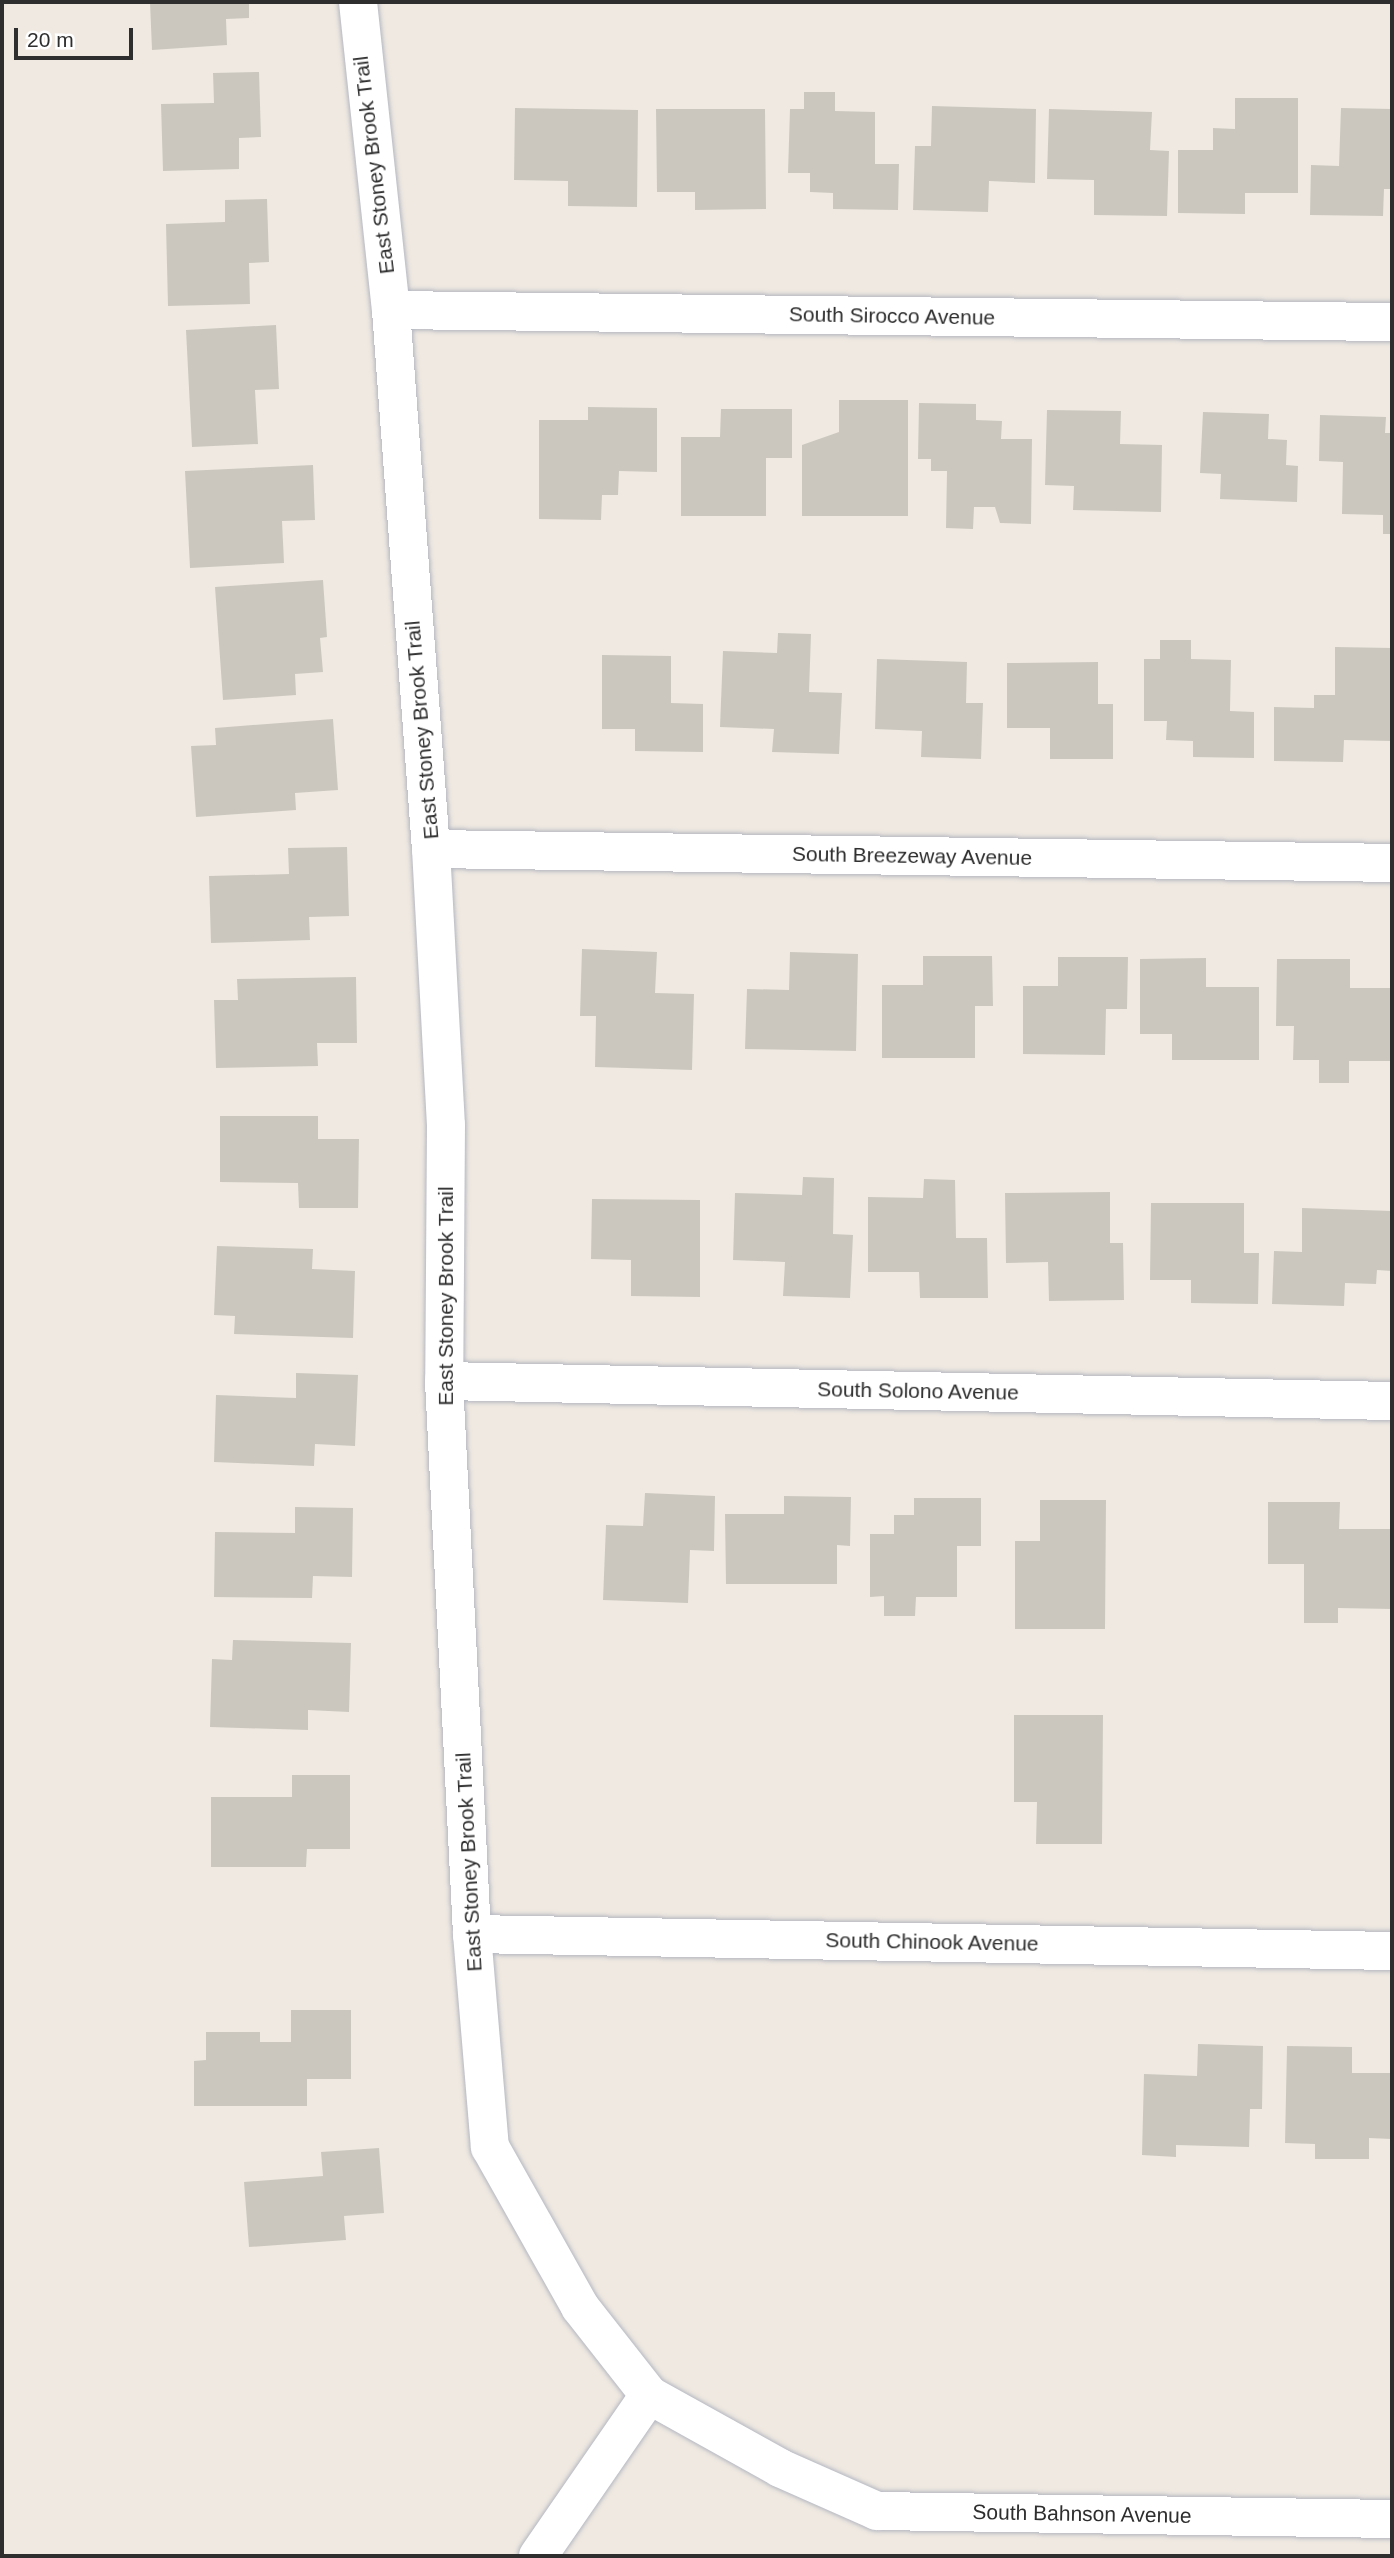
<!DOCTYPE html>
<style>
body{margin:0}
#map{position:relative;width:1394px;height:2558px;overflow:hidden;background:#efe9e1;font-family:Arial,sans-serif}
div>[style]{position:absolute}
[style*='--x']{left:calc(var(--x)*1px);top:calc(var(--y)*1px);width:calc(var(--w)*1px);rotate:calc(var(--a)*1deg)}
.building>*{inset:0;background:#cbc7bf}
.roads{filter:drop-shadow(0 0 2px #b4b7c1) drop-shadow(0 0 2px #b4b7c1)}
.minor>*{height:38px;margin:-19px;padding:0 19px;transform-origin:19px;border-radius:19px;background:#fff}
span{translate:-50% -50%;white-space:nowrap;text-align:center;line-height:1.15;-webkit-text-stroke:5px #fff;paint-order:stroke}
.street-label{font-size:21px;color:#2e2e2e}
.frame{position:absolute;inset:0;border:4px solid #2e2e2e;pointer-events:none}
.scale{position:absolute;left:14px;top:28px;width:119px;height:32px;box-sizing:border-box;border:4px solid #2e2e2e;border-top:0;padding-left:9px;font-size:21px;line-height:24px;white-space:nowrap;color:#2e2e2e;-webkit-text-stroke:5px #fff;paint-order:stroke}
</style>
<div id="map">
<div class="building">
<div style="clip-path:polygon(150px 2px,249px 2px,249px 18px,226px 19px,227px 45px,152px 50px)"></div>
<div style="clip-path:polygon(259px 72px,261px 137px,239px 138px,239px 169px,163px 171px,161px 104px,214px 103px,213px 73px)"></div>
<div style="clip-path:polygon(804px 92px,835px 92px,835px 111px,875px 112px,875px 164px,899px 164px,898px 210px,833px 209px,833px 193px,810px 192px,810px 173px,788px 173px,790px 109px,804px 109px)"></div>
<div style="clip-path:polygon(1235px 98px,1298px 98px,1298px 193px,1245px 193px,1245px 214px,1178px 213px,1178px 150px,1213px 150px,1213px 128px,1235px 129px)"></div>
<div style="clip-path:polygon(932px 106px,1036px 109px,1035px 183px,989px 181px,988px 212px,913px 210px,915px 146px,931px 146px)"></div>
<div style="clip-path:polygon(515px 108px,638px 110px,637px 207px,568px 206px,568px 181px,514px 180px)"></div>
<div style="clip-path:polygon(1341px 108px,1392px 109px,1392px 189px,1384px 189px,1383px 216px,1310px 215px,1311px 165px,1339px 166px)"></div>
<div style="clip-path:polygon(656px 109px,765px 109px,766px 209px,695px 210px,695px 192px,657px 192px)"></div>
<div style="clip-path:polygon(1049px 109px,1152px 112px,1150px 150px,1169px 151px,1167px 216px,1094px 215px,1094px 180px,1047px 179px)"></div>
<div style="clip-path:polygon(267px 199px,269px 262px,249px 263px,250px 304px,168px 306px,166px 224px,225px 222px,225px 200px)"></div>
<div style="clip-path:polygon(276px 325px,279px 389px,255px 390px,258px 444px,192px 447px,186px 330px)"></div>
<div style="clip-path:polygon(839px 400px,908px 400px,908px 516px,802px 516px,802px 445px,839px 432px)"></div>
<div style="clip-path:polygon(919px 403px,976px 404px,976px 420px,1002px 421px,1001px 439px,1032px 439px,1031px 524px,1000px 523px,995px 507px,974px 507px,973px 529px,946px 528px,947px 471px,931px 471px,931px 459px,918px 459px)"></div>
<div style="clip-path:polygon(588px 407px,657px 408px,657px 472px,619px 471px,618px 495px,602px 495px,601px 520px,539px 519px,539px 420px,588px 420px)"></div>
<div style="clip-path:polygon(721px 409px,792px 409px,792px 458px,766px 458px,766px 516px,681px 516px,681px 437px,720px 437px)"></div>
<div style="clip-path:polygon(1047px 410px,1121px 411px,1120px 444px,1162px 445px,1161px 512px,1073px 510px,1074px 486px,1045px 485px)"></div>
<div style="clip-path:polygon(1203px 412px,1269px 414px,1268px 439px,1287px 440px,1286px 465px,1298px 466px,1297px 502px,1220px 499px,1221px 474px,1200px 473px)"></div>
<div style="clip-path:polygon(1320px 415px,1386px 417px,1385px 433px,1392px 433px,1392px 534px,1383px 534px,1383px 515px,1342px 514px,1343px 462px,1319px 461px)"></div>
<div style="clip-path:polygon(313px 465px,315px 520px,282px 521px,284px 563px,190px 568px,185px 471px)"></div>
<div style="clip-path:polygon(323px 580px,327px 637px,320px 638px,323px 672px,295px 674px,296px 695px,223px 700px,215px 587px)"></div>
<div style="clip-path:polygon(778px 633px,811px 634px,809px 692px,842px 693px,839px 754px,772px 752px,774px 729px,720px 727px,723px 651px,777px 653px)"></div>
<div style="clip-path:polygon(1160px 640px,1191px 640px,1191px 659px,1231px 660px,1230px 711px,1254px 712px,1254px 758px,1193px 757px,1193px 741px,1166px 740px,1167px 721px,1144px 721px,1144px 659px,1160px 659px)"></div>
<div style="clip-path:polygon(1335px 647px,1392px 648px,1392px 741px,1344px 740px,1343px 762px,1274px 761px,1274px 707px,1314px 708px,1314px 695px,1335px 695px)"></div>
<div style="clip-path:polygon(602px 655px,671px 656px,671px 703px,703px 704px,703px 752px,635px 751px,635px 729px,602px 729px)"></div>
<div style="clip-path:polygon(877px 659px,967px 662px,966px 703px,983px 703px,981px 759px,921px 757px,922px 731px,875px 729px)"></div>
<div style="clip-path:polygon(1098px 662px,1098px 704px,1113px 704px,1113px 759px,1050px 759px,1050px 728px,1007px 728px,1007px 663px)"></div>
<div style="clip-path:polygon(333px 719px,338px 790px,295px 793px,296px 810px,196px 817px,191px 746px,216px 745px,215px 728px)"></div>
<div style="clip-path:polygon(347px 847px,349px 916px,309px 917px,310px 940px,211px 943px,209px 876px,289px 874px,288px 848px)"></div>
<div style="clip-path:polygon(582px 949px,657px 952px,655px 993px,694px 994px,692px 1070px,595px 1067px,596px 1016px,580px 1016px)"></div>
<div style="clip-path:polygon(790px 952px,858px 954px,856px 1051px,745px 1049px,747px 989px,789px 990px)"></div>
<div style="clip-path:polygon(923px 956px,992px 956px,993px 1006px,975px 1006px,975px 1058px,882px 1058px,882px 985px,923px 985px)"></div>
<div style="clip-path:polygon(1058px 957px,1128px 957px,1127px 1009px,1106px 1009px,1105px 1055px,1023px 1054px,1023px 986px,1058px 986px)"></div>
<div style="clip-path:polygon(1206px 958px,1206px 987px,1259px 987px,1259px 1060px,1172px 1060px,1172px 1034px,1140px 1034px,1140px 959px)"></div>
<div style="clip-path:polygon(1277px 959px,1350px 959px,1350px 988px,1392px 988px,1392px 1061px,1349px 1061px,1349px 1083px,1319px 1083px,1319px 1060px,1293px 1060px,1294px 1026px,1276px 1026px)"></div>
<div style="clip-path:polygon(356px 977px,357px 1043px,317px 1043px,318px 1066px,216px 1068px,214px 1000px,238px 1000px,237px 979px)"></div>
<div style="clip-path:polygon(220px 1116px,318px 1116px,318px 1139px,359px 1139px,358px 1208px,299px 1208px,298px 1183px,220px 1182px)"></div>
<div style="clip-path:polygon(803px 1177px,834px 1178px,833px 1234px,853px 1235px,850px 1298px,783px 1296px,785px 1262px,733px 1260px,735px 1193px,802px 1195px)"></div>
<div style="clip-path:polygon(924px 1179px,955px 1180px,956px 1238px,987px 1238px,988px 1298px,920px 1298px,919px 1272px,868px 1272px,868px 1197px,923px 1198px)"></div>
<div style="clip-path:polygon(1110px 1192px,1110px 1243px,1123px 1243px,1124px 1300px,1049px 1301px,1048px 1262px,1006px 1263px,1005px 1193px)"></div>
<div style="clip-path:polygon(592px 1199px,700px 1200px,700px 1297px,631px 1296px,631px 1260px,591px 1259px)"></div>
<div style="clip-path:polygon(1151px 1203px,1244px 1203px,1244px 1253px,1259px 1253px,1258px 1304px,1191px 1303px,1191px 1280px,1150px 1280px)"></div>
<div style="clip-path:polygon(1302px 1208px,1392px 1211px,1392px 1271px,1377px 1270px,1376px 1284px,1345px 1283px,1344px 1306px,1272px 1304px,1274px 1251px,1302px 1252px)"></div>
<div style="clip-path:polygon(217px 1246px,313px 1249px,312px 1269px,355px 1271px,353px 1338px,234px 1334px,235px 1316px,214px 1315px)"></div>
<div style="clip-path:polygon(296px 1373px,358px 1375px,355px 1446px,315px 1444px,314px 1466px,214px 1462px,216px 1395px,296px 1398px)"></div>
<div style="clip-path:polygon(645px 1493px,715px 1496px,714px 1551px,690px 1550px,688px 1603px,603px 1600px,606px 1525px,643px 1526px)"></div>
<div style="clip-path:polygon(784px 1496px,851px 1497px,850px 1546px,837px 1545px,837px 1584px,726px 1584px,725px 1514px,784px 1514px)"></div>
<div style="clip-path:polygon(914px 1498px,981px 1498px,981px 1546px,957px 1546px,957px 1597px,916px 1597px,915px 1616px,884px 1616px,884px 1596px,870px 1597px,870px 1534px,894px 1534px,894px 1515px,914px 1515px)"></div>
<div style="clip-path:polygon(1040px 1500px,1106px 1500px,1105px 1629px,1015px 1629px,1015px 1541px,1040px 1541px)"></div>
<div style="clip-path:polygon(1268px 1502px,1340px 1502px,1339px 1529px,1392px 1529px,1392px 1609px,1338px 1608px,1338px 1623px,1304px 1623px,1304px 1564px,1268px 1564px)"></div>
<div style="clip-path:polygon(295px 1507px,353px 1508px,352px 1577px,313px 1576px,312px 1598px,214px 1597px,215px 1532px,295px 1533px)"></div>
<div style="clip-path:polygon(233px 1640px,351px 1643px,349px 1712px,308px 1710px,308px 1730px,210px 1727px,212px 1659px,232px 1660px)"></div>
<div style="clip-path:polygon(1014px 1715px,1103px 1715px,1102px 1844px,1036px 1844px,1037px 1802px,1014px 1802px)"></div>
<div style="clip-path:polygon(292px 1775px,350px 1775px,350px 1849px,307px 1849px,306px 1867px,211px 1867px,211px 1797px,292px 1797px)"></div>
<div style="clip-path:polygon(291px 2010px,351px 2010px,351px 2079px,307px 2079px,307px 2106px,194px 2106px,194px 2061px,206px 2060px,206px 2032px,260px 2032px,260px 2042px,291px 2042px)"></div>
<div style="clip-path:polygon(1198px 2044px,1263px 2046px,1262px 2109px,1250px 2109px,1249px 2147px,1176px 2145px,1176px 2157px,1142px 2155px,1144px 2074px,1197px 2076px)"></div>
<div style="clip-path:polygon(1287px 2046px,1352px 2047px,1352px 2073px,1392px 2073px,1391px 2139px,1369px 2138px,1369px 2159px,1315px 2159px,1315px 2144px,1285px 2143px)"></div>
<div style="clip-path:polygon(379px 2148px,384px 2213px,344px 2216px,346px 2240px,249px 2247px,244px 2182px,323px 2176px,321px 2152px)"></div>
</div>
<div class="roads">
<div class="minor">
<div style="--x:358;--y:2;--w:310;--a:83.9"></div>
<div style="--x:391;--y:310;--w:540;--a:85.76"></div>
<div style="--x:431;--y:849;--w:276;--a:86.9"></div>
<div style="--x:446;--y:1125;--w:256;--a:90.4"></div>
<div style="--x:444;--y:1381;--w:554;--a:87.1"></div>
<div style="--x:472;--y:1934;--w:214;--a:85.2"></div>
<div style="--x:490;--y:2147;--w:184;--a:60.6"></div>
<div style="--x:580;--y:2307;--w:112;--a:51.9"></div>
<div style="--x:649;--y:2395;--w:150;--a:29.1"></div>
<div style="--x:780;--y:2468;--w:106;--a:23.9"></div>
<div style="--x:877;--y:2511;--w:515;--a:0.89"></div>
<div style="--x:391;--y:310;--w:1001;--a:0.69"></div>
<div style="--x:431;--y:849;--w:961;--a:0.83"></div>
<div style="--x:444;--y:1381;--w:948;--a:1.21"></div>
<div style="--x:472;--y:1934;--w:920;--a:1.06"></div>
<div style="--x:538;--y:2556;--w:196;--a:-55.4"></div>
</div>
</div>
<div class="street-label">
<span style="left:374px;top:165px;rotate:-97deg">East Stoney Brook Trail</span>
<span style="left:892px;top:316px;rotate:1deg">South Sirocco Avenue</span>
<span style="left:422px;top:730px;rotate:-95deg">East Stoney Brook Trail</span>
<span style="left:912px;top:856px;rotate:1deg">South Breezeway Avenue</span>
<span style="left:446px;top:1296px;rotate:-90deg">East Stoney Brook Trail</span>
<span style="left:918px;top:1391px;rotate:1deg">South Solono Avenue</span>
<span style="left:469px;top:1862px;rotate:-93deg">East Stoney Brook Trail</span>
<span style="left:932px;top:1942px;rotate:1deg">South Chinook Avenue</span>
<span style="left:1082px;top:2514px;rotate:1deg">South Bahnson Avenue</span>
</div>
<div class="frame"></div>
<div class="scale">20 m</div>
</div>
